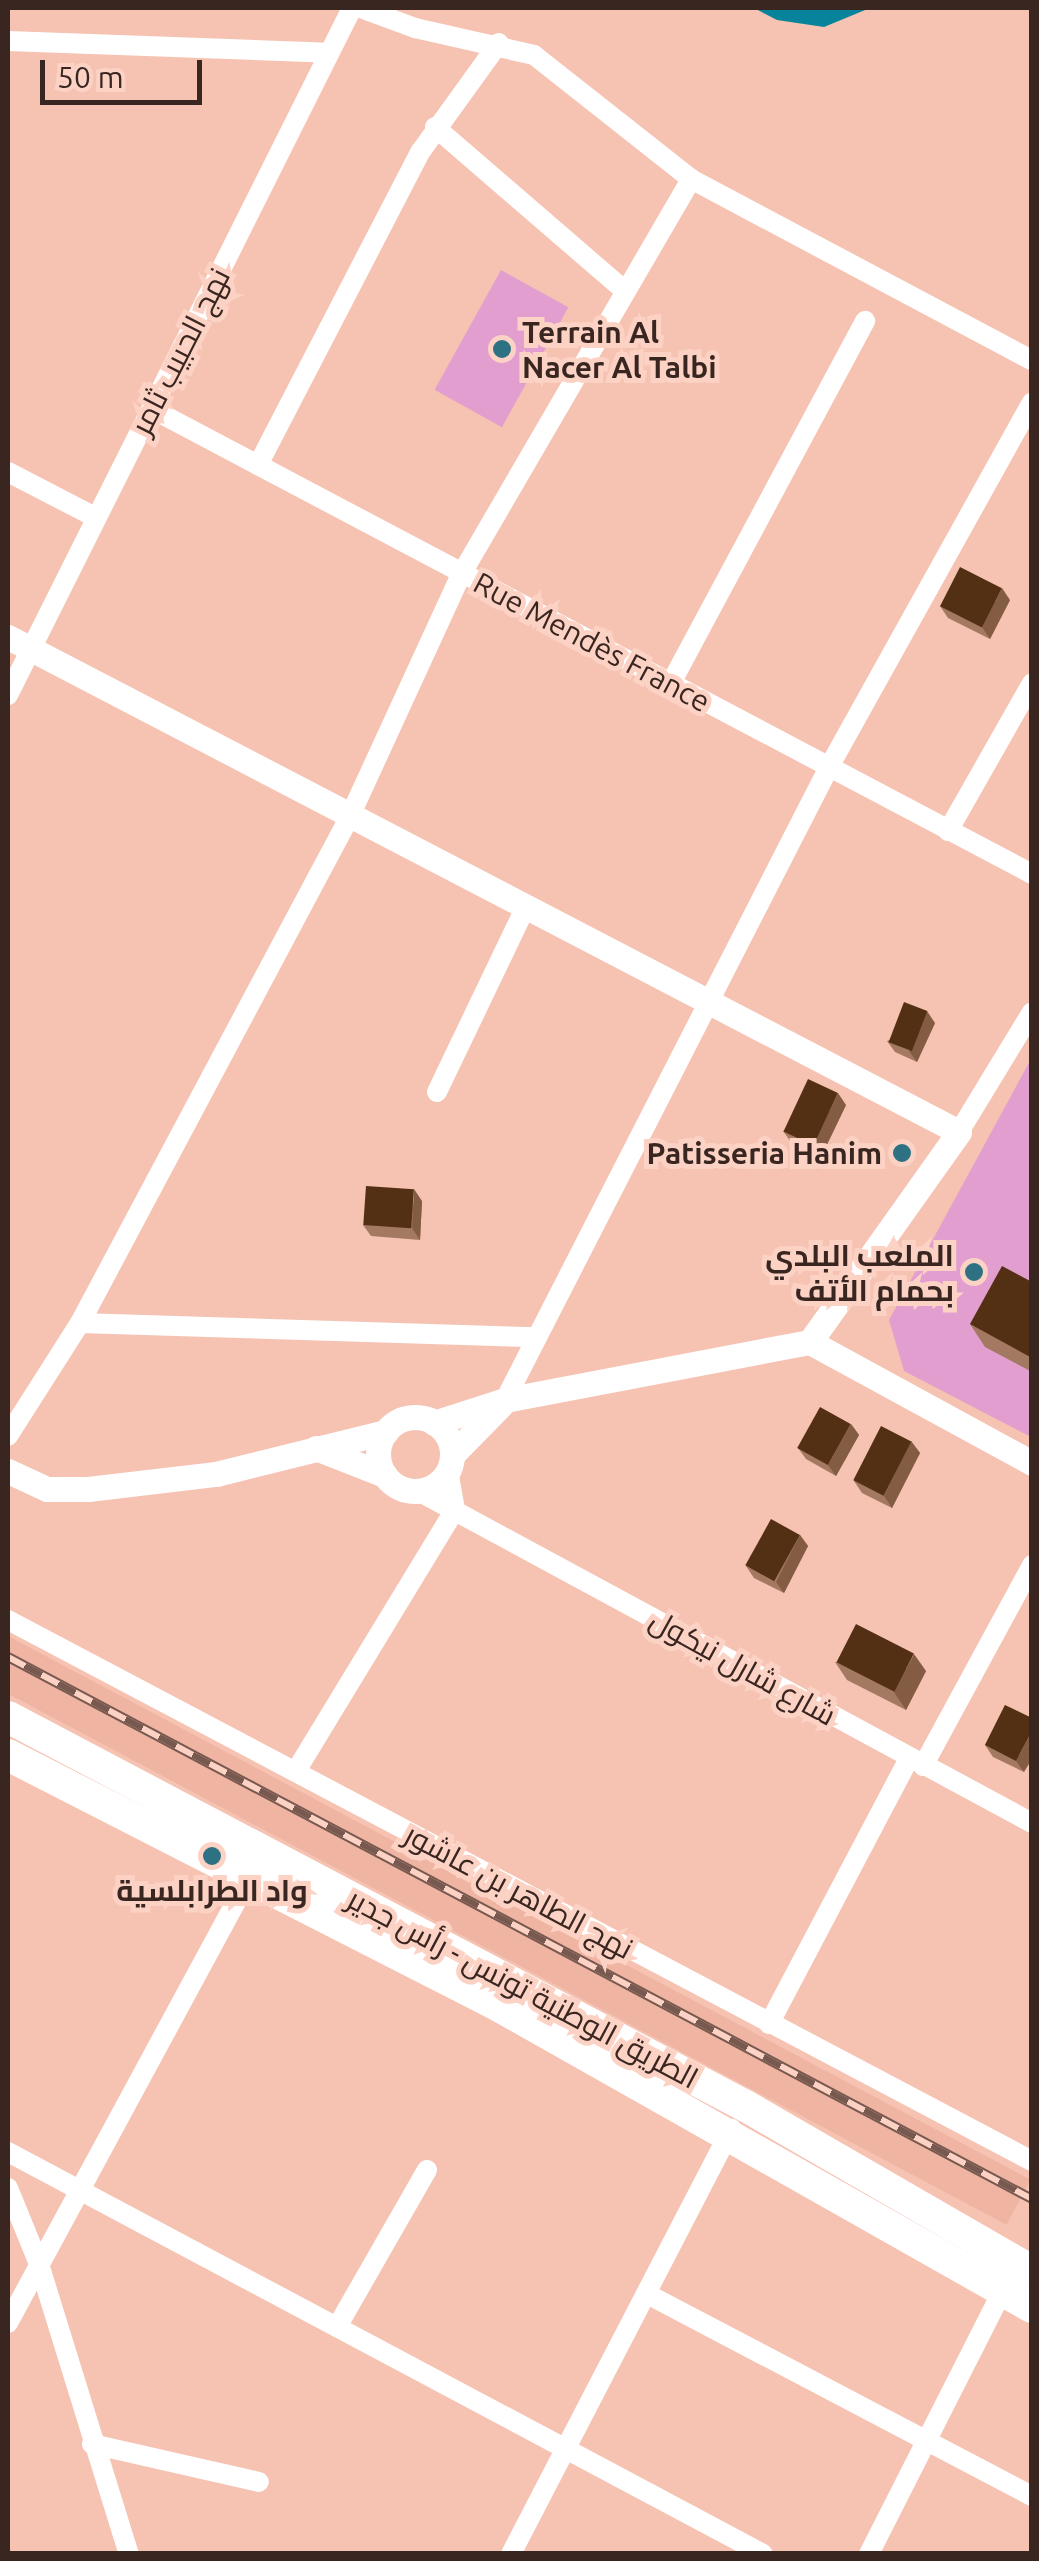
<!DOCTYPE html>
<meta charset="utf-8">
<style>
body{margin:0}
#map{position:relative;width:1039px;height:2561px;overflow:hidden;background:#f6c2b2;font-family:Ubuntu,Cairo,sans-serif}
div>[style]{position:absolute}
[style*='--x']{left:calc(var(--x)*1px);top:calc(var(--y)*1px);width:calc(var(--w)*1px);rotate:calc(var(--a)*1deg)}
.built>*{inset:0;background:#f0b4a3;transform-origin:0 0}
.green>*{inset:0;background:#e19ece;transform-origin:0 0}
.water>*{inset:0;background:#07849c}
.minor>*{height:20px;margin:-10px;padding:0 10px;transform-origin:10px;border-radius:10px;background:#fff}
.tertiary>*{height:25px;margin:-12.5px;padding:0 12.5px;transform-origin:12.5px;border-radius:12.5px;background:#fff}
.tertiary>.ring{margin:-12.5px;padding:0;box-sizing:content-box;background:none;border:25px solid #fff;border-radius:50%}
.trunk>*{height:32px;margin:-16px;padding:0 16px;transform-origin:16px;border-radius:16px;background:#fff}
.rail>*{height:10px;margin-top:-5px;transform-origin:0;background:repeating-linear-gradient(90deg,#fcd2c5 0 19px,#77594f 0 38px);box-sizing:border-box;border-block:2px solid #77594f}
.wall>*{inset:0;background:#a47962}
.shaded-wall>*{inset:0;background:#845c43}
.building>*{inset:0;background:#533013;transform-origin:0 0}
.dots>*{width:28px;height:28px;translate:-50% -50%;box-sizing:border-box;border:5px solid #fcd2c5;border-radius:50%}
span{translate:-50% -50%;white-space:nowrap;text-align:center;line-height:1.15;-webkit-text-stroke:10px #fcd2c5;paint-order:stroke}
.poi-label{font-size:30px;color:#3a2620;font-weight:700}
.left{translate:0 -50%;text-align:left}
.right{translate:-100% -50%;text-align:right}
.street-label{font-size:30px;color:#3a2620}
.frame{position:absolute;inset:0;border:10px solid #3a2620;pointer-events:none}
.scale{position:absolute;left:40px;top:60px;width:162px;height:45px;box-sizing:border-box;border:5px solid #3a2620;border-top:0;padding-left:12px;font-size:30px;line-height:35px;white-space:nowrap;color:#3a2620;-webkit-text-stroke:8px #fcd2c5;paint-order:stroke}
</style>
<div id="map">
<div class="built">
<div style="left:8px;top:1636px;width:1158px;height:51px;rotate:28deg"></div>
</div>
<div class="green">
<div style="left:501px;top:270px;width:77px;height:137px;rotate:29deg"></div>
<div style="clip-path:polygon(1031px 1059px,1031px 1437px,904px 1371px,889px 1320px)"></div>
</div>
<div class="water">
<div style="clip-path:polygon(754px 8px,870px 8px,824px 27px,777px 20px)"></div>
</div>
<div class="minor">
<div style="--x:361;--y:8;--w:58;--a:20.3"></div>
<div style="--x:415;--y:28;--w:122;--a:12.8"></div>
<div style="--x:534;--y:55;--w:200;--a:38.3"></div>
<div style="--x:691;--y:179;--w:386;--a:28"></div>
<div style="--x:8;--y:41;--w:320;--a:2.1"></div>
<div style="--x:435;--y:127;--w:248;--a:40.8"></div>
<div style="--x:152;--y:409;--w:995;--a:27.85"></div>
<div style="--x:258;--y:465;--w:354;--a:-62.6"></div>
<div style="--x:421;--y:151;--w:133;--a:-54.2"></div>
<div style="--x:8;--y:472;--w:96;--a:27.4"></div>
<div style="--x:671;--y:683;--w:411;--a:-61.8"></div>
<div style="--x:8;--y:695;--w:768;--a:-63.4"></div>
<div style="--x:948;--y:831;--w:170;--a:-60.4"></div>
<div style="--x:437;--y:1092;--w:204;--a:-64.4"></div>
<div style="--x:959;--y:1132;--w:140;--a:-58.7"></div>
<div style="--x:80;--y:1323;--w:457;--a:1.8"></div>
<div style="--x:505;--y:1400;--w:711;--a:-62.89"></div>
<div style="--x:829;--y:767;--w:417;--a:-60.9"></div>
<div style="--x:8;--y:1436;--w:134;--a:-57.5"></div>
<div style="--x:80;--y:1323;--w:574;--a:-61.96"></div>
<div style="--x:350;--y:816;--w:268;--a:-65.3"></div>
<div style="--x:462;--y:573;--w:456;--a:-59.8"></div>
<div style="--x:448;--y:1470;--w:40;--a:80"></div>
<div style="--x:418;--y:1491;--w:698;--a:28.4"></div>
<div style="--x:8;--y:1620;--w:1158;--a:27.85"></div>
<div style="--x:923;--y:1766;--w:229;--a:-61.5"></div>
<div style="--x:296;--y:1771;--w:306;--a:-58.7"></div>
<div style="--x:769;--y:2024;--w:300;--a:-62.2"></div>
<div style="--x:8;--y:2152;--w:855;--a:28.03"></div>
<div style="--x:8;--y:2188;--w:82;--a:67.8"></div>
<div style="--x:39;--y:2264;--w:304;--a:72.8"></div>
<div style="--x:649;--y:2295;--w:433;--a:27.7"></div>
<div style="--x:8;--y:2323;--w:511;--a:-61.58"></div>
<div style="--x:337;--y:2327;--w:181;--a:-60.2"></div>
<div style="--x:92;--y:2444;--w:171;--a:12.8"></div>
<div style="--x:511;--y:2554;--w:479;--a:-62.6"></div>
<div style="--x:869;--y:2554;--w:294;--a:-63.1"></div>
</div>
<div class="tertiary">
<div style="--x:8;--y:637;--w:1072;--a:27.5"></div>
<div style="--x:959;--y:1132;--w:257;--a:125.4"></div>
<div class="ring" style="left:378px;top:1417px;width:49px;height:49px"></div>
<div style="--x:434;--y:1423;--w:75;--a:-17.9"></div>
<div style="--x:505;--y:1400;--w:310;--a:-10.8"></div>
<div style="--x:810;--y:1342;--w:253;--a:28.6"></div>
<div style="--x:316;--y:1448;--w:74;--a:21.4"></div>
<div style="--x:452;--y:1455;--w:70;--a:-45.6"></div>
<div style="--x:8;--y:1471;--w:43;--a:24.8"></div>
<div style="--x:47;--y:1489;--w:41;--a:0"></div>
<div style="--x:88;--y:1489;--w:129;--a:-6.7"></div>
<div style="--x:216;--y:1474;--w:175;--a:-13.9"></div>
</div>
<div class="trunk">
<div style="--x:8;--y:1717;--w:832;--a:27.8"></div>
<div style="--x:744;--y:2105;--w:332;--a:30"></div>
<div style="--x:8;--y:1755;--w:554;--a:27.07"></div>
<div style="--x:501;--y:2007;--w:610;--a:29.47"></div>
</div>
<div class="rail">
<div style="--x:8;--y:1657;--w:1159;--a:27.89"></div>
</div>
<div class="wall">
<div style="clip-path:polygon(1010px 600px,990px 639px,948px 618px,940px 606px)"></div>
<div style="clip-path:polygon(935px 1023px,917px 1062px,895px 1052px,887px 1041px)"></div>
<div style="clip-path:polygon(846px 1105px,821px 1157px,791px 1142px,783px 1131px)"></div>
<div style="clip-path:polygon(422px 1201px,420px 1240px,371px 1236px,363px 1225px)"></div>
<div style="clip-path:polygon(1032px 1282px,1032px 1372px,985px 1347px,970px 1324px)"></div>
<div style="clip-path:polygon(851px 1424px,859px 1435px,836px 1476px,806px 1459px,798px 1448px)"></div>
<div style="clip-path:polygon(911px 1441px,920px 1453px,892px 1508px,862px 1493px,854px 1481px)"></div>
<div style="clip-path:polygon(800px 1535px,808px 1546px,784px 1593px,754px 1578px,746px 1566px)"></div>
<div style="clip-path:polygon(835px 1662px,926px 1671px,906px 1710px,847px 1680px)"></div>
<div style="clip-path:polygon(1005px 1705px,1024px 1772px,993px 1757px,985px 1745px)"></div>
</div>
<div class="shaded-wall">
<div style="clip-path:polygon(1002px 588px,1010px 600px,990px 639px,982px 627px)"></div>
<div style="clip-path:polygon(927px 1011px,935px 1023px,917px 1062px,909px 1051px)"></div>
<div style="clip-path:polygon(838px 1093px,846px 1105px,821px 1157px,813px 1145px)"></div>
<div style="clip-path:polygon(414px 1189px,422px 1201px,420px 1240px,412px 1228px)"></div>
<div style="clip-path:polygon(851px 1424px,859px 1435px,836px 1476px,828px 1465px)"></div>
<div style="clip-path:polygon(911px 1441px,920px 1453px,892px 1508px,884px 1496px)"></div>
<div style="clip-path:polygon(800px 1535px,808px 1546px,784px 1593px,776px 1582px)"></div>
<div style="clip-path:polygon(914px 1654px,926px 1671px,906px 1710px,894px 1692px)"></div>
<div style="clip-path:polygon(1032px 1731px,1032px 1759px,1024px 1772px,1016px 1761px)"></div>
</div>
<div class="building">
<div style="left:960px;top:567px;width:47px;height:44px;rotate:27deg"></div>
<div style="left:904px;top:1002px;width:25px;height:43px;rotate:21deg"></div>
<div style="left:808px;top:1079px;width:33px;height:58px;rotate:25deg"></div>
<div style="left:366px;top:1186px;width:48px;height:39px;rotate:4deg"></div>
<div style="clip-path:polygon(1002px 1266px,1032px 1282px,1032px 1358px,970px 1324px)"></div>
<div style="left:820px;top:1407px;width:35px;height:47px;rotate:29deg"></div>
<div style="left:881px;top:1426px;width:34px;height:61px;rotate:27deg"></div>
<div style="left:771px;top:1519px;width:33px;height:53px;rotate:29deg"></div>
<div style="left:856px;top:1624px;width:65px;height:43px;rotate:27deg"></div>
<div style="clip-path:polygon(1005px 1705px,1032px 1718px,1032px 1731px,1016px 1761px,985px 1745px)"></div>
</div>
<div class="dots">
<div style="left:502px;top:349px;background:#2d7182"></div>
<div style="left:902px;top:1153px;background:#2d7182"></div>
<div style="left:974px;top:1272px;background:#2d7182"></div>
<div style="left:212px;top:1856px;background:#2d7182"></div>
</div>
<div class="poi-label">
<span class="left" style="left:522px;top:349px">Terrain Al<br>Nacer Al Talbi</span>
<span class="right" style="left:882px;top:1153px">Patisseria Hanim</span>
<span class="right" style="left:954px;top:1272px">الملعب البلدي<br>بحمام الأتف</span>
<span style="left:212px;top:1890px">واد الطرابلسية</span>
</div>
<div class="street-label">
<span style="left:180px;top:351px;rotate:-63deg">نهج الحبيب ثامر</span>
<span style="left:592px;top:642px;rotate:28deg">Rue Mendès France</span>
<span style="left:743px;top:1667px;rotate:29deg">شارع شارل نيكول</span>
<span style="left:519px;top:1891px;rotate:28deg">نهج الطاهر بن عاشور</span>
<span style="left:523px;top:1988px;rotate:28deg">الطريق الوطنية تونس - رأس جدير</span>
</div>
<div class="frame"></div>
<div class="scale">50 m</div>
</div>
